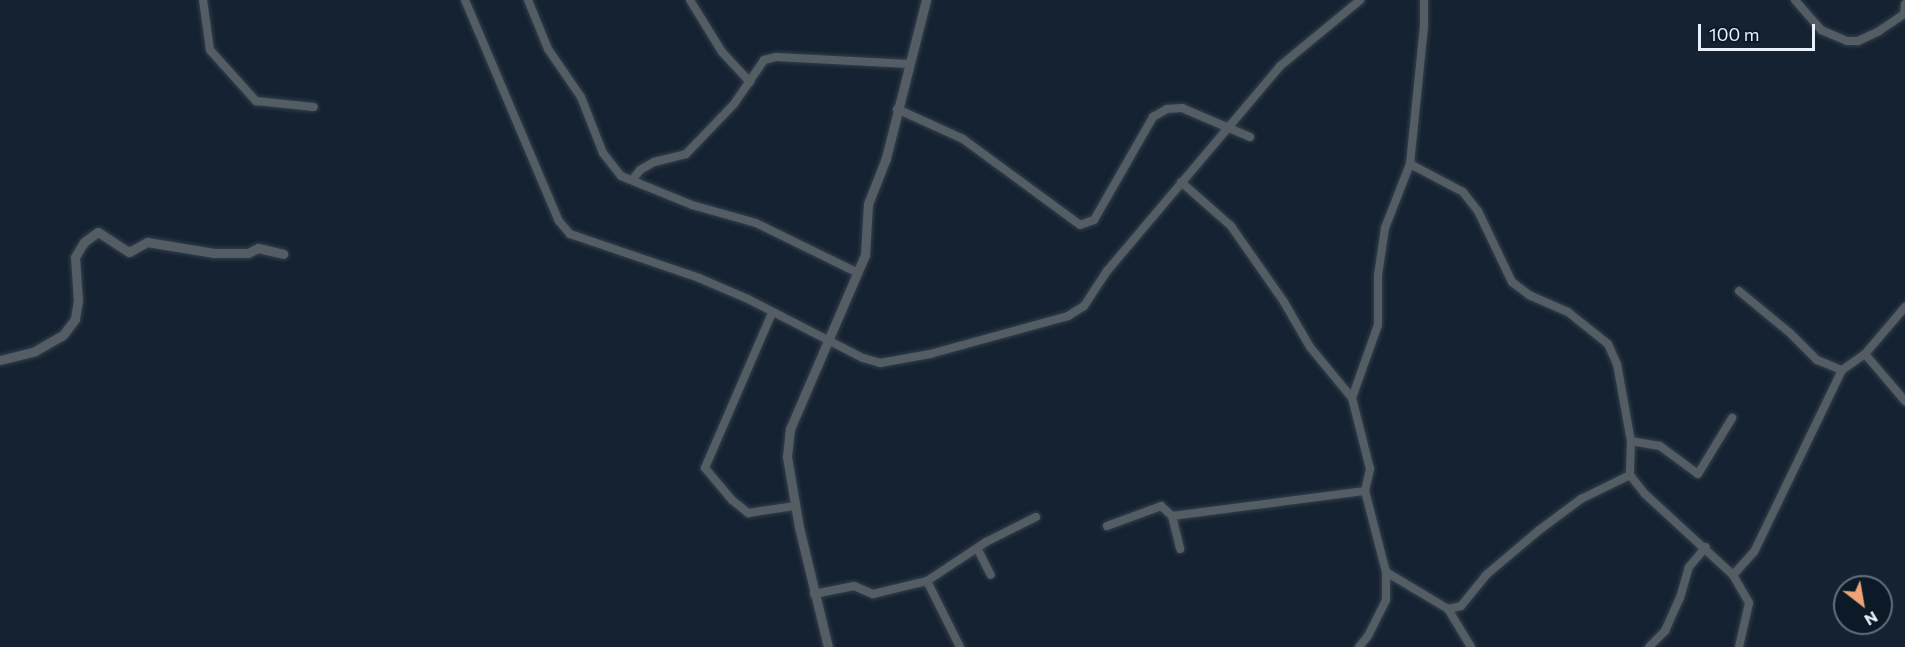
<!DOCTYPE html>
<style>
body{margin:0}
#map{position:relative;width:1905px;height:647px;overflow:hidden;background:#152231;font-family:Commissioner,sans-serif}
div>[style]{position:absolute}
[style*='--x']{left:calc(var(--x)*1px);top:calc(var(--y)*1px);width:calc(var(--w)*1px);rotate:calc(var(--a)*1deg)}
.roads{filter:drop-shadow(0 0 2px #323f4d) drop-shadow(0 0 2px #323f4d)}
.minor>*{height:8px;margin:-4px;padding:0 4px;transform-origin:4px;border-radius:4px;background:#555d64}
.tertiary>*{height:9px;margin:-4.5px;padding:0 4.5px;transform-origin:4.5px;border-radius:4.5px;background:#555d64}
span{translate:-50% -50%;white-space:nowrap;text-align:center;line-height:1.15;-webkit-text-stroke:4.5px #0c1927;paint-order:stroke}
.north{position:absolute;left:1833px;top:575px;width:60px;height:60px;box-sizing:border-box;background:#0c1927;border:2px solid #646f7c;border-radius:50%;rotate:149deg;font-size:16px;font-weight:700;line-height:24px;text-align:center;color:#e7f0fb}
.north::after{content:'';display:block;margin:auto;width:21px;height:27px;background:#efa378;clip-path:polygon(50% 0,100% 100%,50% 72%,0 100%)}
.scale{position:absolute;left:1698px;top:24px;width:117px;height:27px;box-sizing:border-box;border:3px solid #e7f0fb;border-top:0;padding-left:8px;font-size:18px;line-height:21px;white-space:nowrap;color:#e7f0fb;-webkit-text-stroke:4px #0c1927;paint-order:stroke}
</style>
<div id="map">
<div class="roads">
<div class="minor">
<div style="--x:203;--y:0;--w:50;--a:82"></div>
<div style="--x:210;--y:50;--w:69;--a:48"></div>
<div style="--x:256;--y:101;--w:58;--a:5.9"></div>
<div style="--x:465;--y:0;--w:240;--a:67"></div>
<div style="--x:559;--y:221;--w:17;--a:50"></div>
<div style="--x:570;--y:234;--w:136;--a:18.8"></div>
<div style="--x:699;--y:278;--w:53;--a:23.2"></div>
<div style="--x:748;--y:299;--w:129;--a:27.2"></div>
<div style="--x:863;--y:358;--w:18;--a:16"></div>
<div style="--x:880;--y:363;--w:51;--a:-10.2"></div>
<div style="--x:930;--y:354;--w:143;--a:-15.4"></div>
<div style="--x:1068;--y:316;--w:19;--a:-32"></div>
<div style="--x:1084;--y:306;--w:42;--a:-56.7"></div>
<div style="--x:1107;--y:271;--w:268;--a:-49.8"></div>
<div style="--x:1280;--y:66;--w:104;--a:-39.5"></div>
<div style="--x:528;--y:0;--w:53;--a:67.8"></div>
<div style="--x:548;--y:49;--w:58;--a:55.5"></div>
<div style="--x:581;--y:97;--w:60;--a:68.6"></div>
<div style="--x:603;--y:153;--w:29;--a:52"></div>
<div style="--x:621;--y:176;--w:77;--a:22.2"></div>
<div style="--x:692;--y:205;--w:66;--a:15.7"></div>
<div style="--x:756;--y:223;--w:114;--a:26.1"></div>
<div style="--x:690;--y:0;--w:61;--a:58.4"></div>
<div style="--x:722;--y:52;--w:41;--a:47"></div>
<div style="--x:1795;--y:0;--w:40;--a:49"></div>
<div style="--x:1821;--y:30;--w:28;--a:23"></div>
<div style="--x:1847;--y:41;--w:11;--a:0"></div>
<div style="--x:1858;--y:41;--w:23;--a:-25"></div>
<div style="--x:1879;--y:31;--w:30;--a:-34"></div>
<div style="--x:1904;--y:14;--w:10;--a:-84"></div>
<div style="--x:897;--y:109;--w:72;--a:24.4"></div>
<div style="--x:963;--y:139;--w:145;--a:36.3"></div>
<div style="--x:1080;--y:225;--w:15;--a:-20"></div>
<div style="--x:1094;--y:220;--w:119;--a:-60.2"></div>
<div style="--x:1153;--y:117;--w:16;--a:-30"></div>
<div style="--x:1167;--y:109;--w:15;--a:-4"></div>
<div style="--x:1182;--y:108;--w:74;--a:23.1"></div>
<div style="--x:1410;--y:164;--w:60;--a:27.8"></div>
<div style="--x:1463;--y:192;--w:24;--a:52"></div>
<div style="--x:1478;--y:211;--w:79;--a:64.4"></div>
<div style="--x:1512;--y:282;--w:21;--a:37"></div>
<div style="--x:1529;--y:295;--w:43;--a:23.6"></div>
<div style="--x:1568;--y:312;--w:51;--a:38.7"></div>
<div style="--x:1608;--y:344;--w:22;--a:66"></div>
<div style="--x:1617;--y:364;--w:78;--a:79.7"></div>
<div style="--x:1631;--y:441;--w:34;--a:92"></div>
<div style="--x:1630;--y:475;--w:24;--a:52"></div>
<div style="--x:1645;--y:494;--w:120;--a:42.6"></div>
<div style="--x:1733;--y:575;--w:32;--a:60"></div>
<div style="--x:1749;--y:603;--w:45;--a:102.8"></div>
<div style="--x:632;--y:180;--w:13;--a:-51"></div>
<div style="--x:640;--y:170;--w:16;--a:-30"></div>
<div style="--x:654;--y:162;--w:33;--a:-14"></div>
<div style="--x:686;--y:154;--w:69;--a:-46.2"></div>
<div style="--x:734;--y:104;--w:53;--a:-55.7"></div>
<div style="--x:764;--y:60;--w:12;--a:-14"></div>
<div style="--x:776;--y:57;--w:134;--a:3"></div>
<div style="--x:1181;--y:182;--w:67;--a:41.3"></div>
<div style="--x:1231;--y:226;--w:93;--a:55.1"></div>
<div style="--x:1284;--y:302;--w:52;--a:60"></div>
<div style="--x:1310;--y:347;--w:66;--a:50.5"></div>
<div style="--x:1739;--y:291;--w:66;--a:39.5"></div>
<div style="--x:1790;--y:333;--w:38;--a:45"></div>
<div style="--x:1817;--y:360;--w:27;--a:22"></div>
<div style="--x:772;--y:313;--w:169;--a:113.4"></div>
<div style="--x:705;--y:468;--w:42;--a:49.8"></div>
<div style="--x:732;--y:500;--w:21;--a:39"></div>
<div style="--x:748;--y:513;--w:48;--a:-8.5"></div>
<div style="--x:1865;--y:354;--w:62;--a:49.6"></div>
<div style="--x:1631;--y:441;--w:29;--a:10"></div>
<div style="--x:1660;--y:446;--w:47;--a:36.4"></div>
<div style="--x:1698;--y:474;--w:66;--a:-58.7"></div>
<div style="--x:1172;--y:516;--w:34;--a:76"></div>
<div style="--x:1107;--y:526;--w:58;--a:-20.3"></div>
<div style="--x:1161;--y:506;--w:15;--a:42"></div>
<div style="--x:1172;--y:516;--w:195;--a:-7.4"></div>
<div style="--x:977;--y:548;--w:30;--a:63"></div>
<div style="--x:1386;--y:572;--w:72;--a:30.8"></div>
<div style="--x:1448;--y:609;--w:13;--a:-13"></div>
<div style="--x:1461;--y:606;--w:40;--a:-51"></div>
<div style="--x:1486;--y:575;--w:68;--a:-40.2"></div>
<div style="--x:1538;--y:531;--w:54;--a:-36.7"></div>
<div style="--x:1581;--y:499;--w:55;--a:-26.1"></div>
<div style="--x:1733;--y:575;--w:31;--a:-48"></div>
<div style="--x:1754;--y:552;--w:202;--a:-64.2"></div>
<div style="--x:1842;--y:370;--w:28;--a:-35"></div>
<div style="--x:1865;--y:354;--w:62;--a:-49.6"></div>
<div style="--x:927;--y:581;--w:74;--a:63.4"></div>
<div style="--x:814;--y:594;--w:41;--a:-11.3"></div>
<div style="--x:854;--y:586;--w:21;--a:23"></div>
<div style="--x:873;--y:594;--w:56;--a:-13.5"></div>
<div style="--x:927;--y:581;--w:71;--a:-33.5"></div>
<div style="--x:986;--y:542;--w:56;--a:-26.6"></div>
<div style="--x:1448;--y:609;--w:44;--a:58.8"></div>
<div style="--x:1359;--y:647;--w:14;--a:-51"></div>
<div style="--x:1368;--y:636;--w:40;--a:-63.4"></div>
<div style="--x:1386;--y:600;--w:28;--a:-90"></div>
<div style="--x:1386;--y:572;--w:84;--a:-104.5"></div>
<div style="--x:1365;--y:491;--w:23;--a:-77"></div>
<div style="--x:1370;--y:469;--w:73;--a:-104.2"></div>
<div style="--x:1352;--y:398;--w:77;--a:-70.4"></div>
<div style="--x:1378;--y:325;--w:50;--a:-90"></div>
<div style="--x:1378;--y:275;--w:48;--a:-81.5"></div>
<div style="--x:1385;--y:228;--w:69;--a:-68.7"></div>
<div style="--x:1410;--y:164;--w:138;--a:-84.2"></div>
<div style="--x:1424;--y:27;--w:27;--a:-90"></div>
<div style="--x:1649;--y:647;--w:23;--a:-45"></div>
<div style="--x:1665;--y:631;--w:36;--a:-66"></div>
<div style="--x:1680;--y:598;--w:32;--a:-74"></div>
<div style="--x:1689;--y:567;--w:26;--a:-50"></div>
</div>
<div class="tertiary">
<div style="--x:0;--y:360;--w:36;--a:-14"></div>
<div style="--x:35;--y:351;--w:32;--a:-30"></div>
<div style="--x:63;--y:335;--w:20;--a:-53"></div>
<div style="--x:75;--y:319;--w:18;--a:-81"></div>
<div style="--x:78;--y:301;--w:44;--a:-93.9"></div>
<div style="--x:75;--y:257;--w:17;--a:-59"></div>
<div style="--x:84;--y:242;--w:17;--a:-36"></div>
<div style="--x:98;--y:232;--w:37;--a:33"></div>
<div style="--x:129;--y:252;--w:21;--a:-29"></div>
<div style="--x:147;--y:242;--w:68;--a:9.3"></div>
<div style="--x:214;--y:253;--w:34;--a:0"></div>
<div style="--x:248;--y:253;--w:11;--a:-27"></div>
<div style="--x:258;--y:248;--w:26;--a:13"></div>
<div style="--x:828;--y:647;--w:123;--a:-103.6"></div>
<div style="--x:799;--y:527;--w:71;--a:-99.7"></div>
<div style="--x:787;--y:457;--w:28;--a:-84"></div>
<div style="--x:790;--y:429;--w:189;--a:-66.7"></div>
<div style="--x:865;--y:255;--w:51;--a:-86.6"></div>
<div style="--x:868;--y:204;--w:49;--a:-68.6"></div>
<div style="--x:886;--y:158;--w:163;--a:-75.8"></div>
</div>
</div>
<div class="north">N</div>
<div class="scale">100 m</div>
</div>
